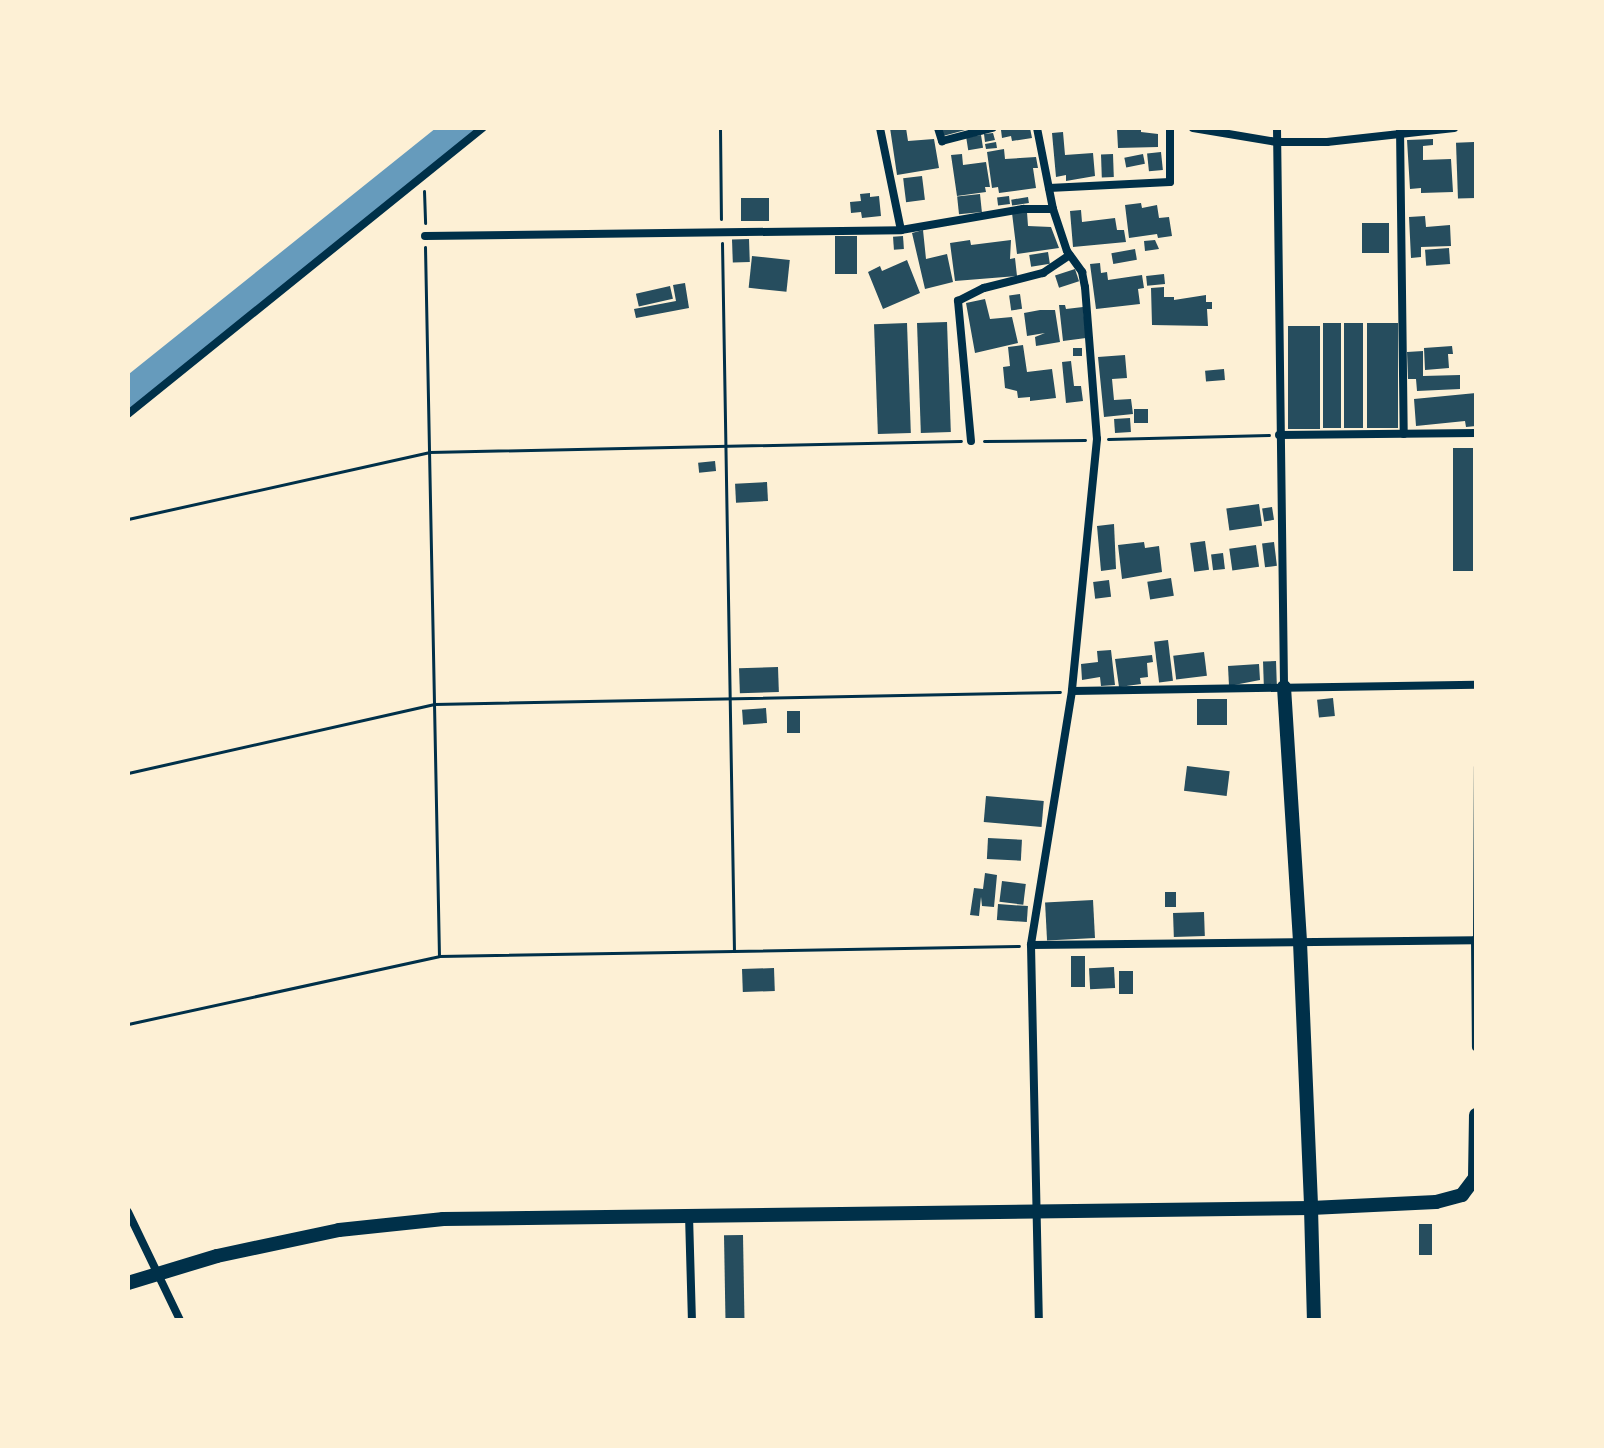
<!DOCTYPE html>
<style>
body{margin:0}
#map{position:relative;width:1604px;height:1448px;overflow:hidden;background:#fdf0d5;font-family:Lato,sans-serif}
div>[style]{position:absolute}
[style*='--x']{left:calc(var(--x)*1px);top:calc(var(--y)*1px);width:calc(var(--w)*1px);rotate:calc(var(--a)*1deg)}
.river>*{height:30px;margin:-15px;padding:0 15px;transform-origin:15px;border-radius:15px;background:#669bbc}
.building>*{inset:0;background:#264d5e;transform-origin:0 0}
.path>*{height:3px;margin:-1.5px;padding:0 1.5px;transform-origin:1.5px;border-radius:1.5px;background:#003049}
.service>*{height:5px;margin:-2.5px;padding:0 2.5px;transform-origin:2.5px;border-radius:2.5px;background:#003049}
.minor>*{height:8px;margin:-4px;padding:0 4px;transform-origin:4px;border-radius:4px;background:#003049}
.tertiary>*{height:14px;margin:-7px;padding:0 7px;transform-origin:7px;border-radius:7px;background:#003049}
span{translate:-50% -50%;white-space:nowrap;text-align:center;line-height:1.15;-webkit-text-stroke:6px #fdf0d5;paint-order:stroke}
.frame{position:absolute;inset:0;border:130px solid #fdf0d5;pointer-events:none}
</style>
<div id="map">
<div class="river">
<div style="--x:128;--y:394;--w:425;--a:-38.7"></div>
</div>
<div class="building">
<div style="clip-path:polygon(890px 128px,906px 128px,908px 141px,934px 139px,939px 168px,897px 175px)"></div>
<div style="clip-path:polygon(941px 128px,969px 128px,969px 129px,943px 136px)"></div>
<div style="clip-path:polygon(1030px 128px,1032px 138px,1012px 141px,1011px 136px,1002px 138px,1001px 130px)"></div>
<div style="clip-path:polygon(1141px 128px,1141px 132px,1158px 134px,1158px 147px,1118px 148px,1117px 129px)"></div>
<div style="clip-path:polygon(1063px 132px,1065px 155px,1093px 153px,1095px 176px,1066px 181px,1066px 175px,1056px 177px,1052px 133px)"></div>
<div style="clip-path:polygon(993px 133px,995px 140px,985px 142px,984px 134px)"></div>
<div style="left:981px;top:135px;width:13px;height:15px;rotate:81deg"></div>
<div style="clip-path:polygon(1433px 139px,1433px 145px,1423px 146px,1423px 160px,1451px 159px,1453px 192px,1421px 193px,1421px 188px,1410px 189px,1407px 140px)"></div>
<div style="clip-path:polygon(996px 142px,997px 148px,986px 149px,985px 144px)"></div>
<div style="left:1474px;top:142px;width:56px;height:18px;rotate:88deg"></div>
<div style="clip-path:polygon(1004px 149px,1005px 159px,1036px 157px,1038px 168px,1033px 168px,1036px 188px,999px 193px,998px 187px,992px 188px,987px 152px)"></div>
<div style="left:1161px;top:152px;width:18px;height:14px;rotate:84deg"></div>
<div style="clip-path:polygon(962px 154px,963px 165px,986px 162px,990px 187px,985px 187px,986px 192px,957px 196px,951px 155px)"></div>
<div style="left:1113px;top:154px;width:23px;height:12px;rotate:88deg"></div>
<div style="left:1143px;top:154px;width:10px;height:19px;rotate:79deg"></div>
<div style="left:922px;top:176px;width:24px;height:19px;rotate:83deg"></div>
<div style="clip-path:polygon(870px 193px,870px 197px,879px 196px,881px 216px,862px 218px,861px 212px,851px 213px,850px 202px,861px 201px,860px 194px)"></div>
<div style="left:980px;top:194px;width:18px;height:23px;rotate:84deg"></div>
<div style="left:1009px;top:196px;width:8px;height:12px;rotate:83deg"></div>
<div style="left:1028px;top:197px;width:6px;height:17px;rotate:81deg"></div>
<div style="left:741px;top:198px;width:28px;height:23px"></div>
<div style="clip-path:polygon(1141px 203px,1142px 208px,1157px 205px,1159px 218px,1169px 217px,1172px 236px,1158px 238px,1157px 234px,1129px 238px,1125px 205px)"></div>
<div style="clip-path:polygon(1081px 210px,1082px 222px,1115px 218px,1117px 230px,1124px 230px,1126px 242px,1073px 247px,1070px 211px)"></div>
<div style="clip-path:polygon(1027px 212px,1028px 226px,1051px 227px,1059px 248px,1017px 254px,1012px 213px)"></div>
<div style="clip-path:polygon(1425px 216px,1426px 227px,1450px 225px,1451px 246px,1421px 247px,1421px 257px,1411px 258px,1409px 217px)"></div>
<div style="left:1362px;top:223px;width:27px;height:30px"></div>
<div style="clip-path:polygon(923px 230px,926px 259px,947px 254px,953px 282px,925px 289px,912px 233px)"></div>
<div style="left:857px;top:236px;width:38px;height:22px;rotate:90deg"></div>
<div style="left:903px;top:236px;width:13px;height:10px;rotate:86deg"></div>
<div style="left:749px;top:239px;width:23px;height:17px;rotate:88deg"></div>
<div style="clip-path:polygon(970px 240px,971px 245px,1011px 240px,1010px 259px,1015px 258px,1017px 276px,955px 281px,950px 243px)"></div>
<div style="clip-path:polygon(1155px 240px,1159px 249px,1145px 251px,1144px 241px)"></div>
<div style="left:1449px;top:248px;width:16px;height:24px;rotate:86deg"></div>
<div style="left:1135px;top:249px;width:11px;height:24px;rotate:80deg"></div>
<div style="left:1048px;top:252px;width:12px;height:19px;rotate:81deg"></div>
<div style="left:752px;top:256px;width:38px;height:32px;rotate:6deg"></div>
<div style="clip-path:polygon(907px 260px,920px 293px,883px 309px,868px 272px,880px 266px,882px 271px)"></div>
<div style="clip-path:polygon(1100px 263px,1101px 273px,1107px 272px,1108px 280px,1142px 275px,1144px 288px,1138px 289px,1140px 304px,1096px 309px,1090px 264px)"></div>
<div style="left:1075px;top:269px;width:13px;height:21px;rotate:72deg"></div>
<div style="left:1164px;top:274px;width:10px;height:18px;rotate:84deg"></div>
<div style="clip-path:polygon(685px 283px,689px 308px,636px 318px,634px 309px,676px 301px,673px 285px)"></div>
<div style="left:670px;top:286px;width:13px;height:35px;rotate:77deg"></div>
<div style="clip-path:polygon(1164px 287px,1164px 297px,1174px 297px,1174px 300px,1206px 295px,1206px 302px,1212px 302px,1212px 309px,1207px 309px,1208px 326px,1152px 325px,1151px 288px)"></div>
<div style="left:1020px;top:294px;width:15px;height:11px;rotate:82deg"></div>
<div style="clip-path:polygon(985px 299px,990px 319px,1012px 317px,1018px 343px,975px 353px,966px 303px)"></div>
<div style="clip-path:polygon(1059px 305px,1065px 305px,1066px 309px,1083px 307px,1086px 338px,1063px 341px)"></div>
<div style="clip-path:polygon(1040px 310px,1055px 310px,1060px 342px,1036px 346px,1035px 337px,1045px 333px,1027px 336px,1024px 313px)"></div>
<div style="left:947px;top:322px;width:110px;height:30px;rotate:88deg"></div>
<div style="left:907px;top:323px;width:110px;height:33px;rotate:88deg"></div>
<div style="left:1323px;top:323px;width:18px;height:105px"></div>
<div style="left:1344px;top:323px;width:19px;height:105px"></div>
<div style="left:1367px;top:323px;width:31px;height:105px"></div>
<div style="left:1288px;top:326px;width:32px;height:103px"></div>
<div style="clip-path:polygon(1023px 345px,1027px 372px,1052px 369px,1056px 398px,1030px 401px,1030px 397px,1018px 398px,1017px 391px,1005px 388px,1003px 367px,1010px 366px,1008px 347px)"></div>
<div style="clip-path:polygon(1452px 346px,1453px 354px,1448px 354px,1449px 368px,1425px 370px,1424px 348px)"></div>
<div style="left:1082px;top:348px;width:8px;height:9px;rotate:90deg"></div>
<div style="clip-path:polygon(1423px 351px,1423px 376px,1460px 375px,1460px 389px,1417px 391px,1416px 379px,1408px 379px,1407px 352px)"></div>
<div style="clip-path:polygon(1125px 355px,1127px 378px,1112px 379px,1114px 400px,1131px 399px,1133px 414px,1104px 417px,1098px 357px)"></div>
<div style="clip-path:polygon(1071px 361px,1074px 386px,1081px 386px,1083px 401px,1066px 403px,1062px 362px)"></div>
<div style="left:1224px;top:369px;width:11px;height:19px;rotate:85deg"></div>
<div style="clip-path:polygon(1476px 393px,1476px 426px,1466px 427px,1465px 421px,1416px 426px,1414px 399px)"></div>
<div style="left:1134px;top:409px;width:14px;height:14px"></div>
<div style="left:1130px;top:418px;width:14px;height:16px;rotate:86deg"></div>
<div style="left:1453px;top:448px;width:20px;height:123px"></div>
<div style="left:715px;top:461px;width:10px;height:17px;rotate:84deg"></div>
<div style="left:767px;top:482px;width:19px;height:32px;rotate:87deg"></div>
<div style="left:1259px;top:504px;width:22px;height:33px;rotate:82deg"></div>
<div style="left:1272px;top:507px;width:13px;height:10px;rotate:81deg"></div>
<div style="clip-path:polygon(1114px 524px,1116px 569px,1101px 571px,1097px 526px)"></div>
<div style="left:1205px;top:541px;width:29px;height:15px;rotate:82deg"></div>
<div style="clip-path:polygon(1144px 542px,1145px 548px,1159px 546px,1162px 572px,1122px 579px,1118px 545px)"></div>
<div style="left:1274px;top:542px;width:24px;height:12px;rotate:83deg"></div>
<div style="left:1256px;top:545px;width:22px;height:27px;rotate:82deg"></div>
<div style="left:1223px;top:553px;width:16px;height:12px;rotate:83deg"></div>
<div style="left:1171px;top:578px;width:18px;height:24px;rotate:81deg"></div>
<div style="left:1109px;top:580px;width:17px;height:16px;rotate:83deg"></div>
<div style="left:1168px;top:640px;width:41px;height:14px;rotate:83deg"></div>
<div style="clip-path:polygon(1111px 650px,1115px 685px,1101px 686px,1100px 677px,1082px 680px,1081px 664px,1098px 662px,1097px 651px)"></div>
<div style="left:1204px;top:652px;width:24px;height:31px;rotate:83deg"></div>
<div style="clip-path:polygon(1152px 655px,1153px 662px,1147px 663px,1148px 677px,1140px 678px,1141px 684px,1119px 687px,1115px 659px)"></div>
<div style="left:1276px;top:661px;width:24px;height:13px;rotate:88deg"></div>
<div style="clip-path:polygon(1259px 664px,1260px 680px,1229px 686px,1228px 666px)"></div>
<div style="left:778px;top:667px;width:25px;height:39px;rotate:88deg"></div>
<div style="left:1333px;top:698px;width:18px;height:16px;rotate:84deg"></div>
<div style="left:1197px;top:699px;width:30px;height:26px"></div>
<div style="left:766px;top:708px;width:15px;height:24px;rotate:86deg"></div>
<div style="left:787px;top:711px;width:13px;height:22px"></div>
<div style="left:1187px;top:766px;width:43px;height:25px;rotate:7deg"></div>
<div style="left:986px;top:796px;width:58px;height:26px;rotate:5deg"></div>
<div style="left:988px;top:838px;width:34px;height:21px;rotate:3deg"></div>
<div style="clip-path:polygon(985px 873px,997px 875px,994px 907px,982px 906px,981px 897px,979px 916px,970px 915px,974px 888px,983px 889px)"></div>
<div style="left:1002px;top:881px;width:24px;height:21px;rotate:7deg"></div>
<div style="left:1165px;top:892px;width:11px;height:15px"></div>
<div style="left:1093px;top:900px;width:38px;height:48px;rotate:87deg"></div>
<div style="left:998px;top:904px;width:30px;height:16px;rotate:4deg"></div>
<div style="left:1204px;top:912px;width:24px;height:31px;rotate:88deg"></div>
<div style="left:1071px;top:956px;width:14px;height:31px"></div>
<div style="left:1114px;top:967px;width:21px;height:25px;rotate:87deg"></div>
<div style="left:774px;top:968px;width:23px;height:32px;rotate:88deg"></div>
<div style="left:1119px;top:971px;width:14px;height:23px"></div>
<div style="left:1419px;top:1224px;width:13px;height:31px"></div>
<div style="left:743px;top:1235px;width:85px;height:19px;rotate:89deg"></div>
</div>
<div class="path">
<div style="--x:720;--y:128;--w:91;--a:89.4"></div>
<div style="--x:424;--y:191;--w:32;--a:88"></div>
<div style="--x:722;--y:243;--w:708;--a:89.03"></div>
<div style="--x:425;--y:247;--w:708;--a:88.87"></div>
<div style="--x:1108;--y:439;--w:161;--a:-1.4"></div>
<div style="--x:984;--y:441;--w:101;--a:-0.6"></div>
<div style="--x:128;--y:519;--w:308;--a:-12.5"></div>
<div style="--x:429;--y:452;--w:532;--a:-1.18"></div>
<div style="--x:128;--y:773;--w:314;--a:-12.7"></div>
<div style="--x:434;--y:704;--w:626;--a:-1.1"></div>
<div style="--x:128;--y:1024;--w:318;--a:-12.3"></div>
<div style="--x:439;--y:956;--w:580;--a:-0.99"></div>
</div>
<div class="service">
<div style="--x:1475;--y:940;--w:174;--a:-89.7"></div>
</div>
<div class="minor">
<div style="--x:880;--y:128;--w:104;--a:78.4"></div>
<div style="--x:938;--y:128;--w:14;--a:73"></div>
<div style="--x:942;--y:141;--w:52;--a:-14.6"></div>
<div style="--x:1037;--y:128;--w:83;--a:78.8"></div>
<div style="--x:1053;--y:209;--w:44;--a:71.6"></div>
<div style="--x:1067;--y:251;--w:26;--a:54"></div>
<div style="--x:1082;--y:272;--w:15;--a:79"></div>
<div style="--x:1085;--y:287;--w:152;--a:85.5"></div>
<div style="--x:1097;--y:439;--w:253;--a:95.7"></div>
<div style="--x:1072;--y:691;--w:257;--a:99.2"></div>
<div style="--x:1031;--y:945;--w:375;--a:88.8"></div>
<div style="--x:1193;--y:128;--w:85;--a:9.5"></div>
<div style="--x:1277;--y:142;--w:50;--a:0"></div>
<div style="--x:1327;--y:142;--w:128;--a:-6.3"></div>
<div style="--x:1277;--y:128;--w:559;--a:89.28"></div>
<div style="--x:1400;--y:128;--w:306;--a:89.3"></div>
<div style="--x:1049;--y:188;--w:121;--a:-2.8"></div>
<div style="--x:1170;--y:182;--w:54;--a:-90"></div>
<div style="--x:425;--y:236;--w:476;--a:-0.7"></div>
<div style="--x:901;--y:230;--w:124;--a:-9.8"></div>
<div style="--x:1023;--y:209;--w:30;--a:0"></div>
<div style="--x:128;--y:414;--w:456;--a:-38.9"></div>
<div style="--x:1279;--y:435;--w:197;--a:-0.6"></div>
<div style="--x:971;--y:441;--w:141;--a:-95.3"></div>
<div style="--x:958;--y:301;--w:29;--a:-27"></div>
<div style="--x:984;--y:288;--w:61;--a:-14.3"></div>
<div style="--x:1043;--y:273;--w:32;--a:-34"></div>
<div style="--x:1072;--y:691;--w:404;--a:-0.9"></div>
<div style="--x:1031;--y:945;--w:444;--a:-0.6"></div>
<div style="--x:1475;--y:940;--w:107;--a:89.5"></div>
<div style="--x:128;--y:1212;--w:120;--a:64.3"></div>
<div style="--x:689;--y:1215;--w:105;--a:88.4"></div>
</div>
<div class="tertiary">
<div style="--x:1284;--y:687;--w:256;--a:86.4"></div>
<div style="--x:1300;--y:942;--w:266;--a:87.6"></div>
<div style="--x:1311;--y:1208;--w:125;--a:-2.7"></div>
<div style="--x:1436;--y:1202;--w:27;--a:-15"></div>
<div style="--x:1462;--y:1195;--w:21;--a:-53"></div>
<div style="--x:1475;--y:1178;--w:63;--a:-89.1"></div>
<div style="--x:128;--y:1283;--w:93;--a:-16.9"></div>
<div style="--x:217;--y:1256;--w:125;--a:-12"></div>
<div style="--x:339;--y:1230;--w:105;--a:-6"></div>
<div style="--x:443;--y:1219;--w:868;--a:-0.73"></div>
<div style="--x:1311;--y:1208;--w:112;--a:88.5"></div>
</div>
<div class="frame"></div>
</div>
